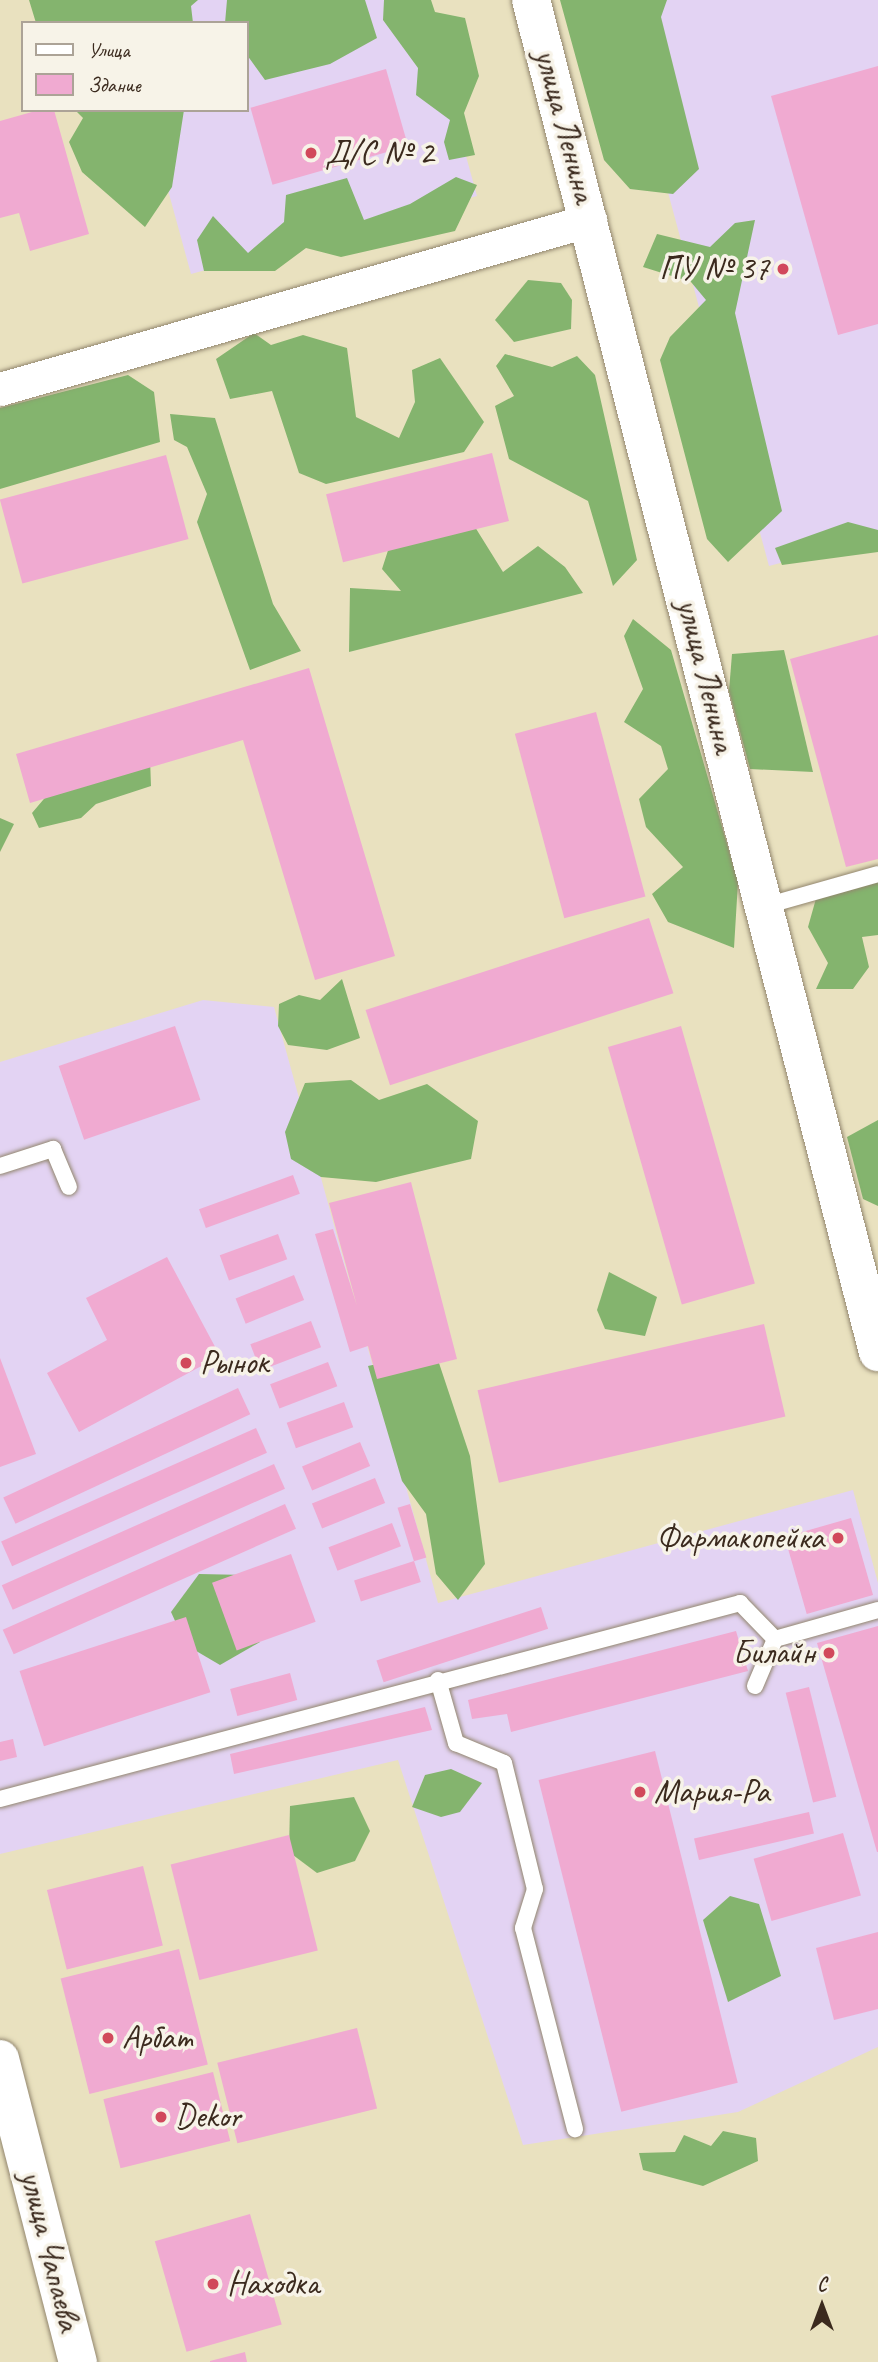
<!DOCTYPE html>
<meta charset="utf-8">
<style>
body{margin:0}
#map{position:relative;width:878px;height:2362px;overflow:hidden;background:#e9e1bf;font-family:Caveat,sans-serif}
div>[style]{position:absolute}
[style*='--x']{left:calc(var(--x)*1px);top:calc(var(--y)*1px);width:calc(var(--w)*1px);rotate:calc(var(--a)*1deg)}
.built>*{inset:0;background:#e3d3f3}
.forest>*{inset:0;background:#84b46e}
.building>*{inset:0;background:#f0aad1;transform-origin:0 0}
.roads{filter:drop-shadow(0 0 2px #92866e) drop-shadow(0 0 2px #92866e)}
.service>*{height:16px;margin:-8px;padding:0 8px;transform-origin:8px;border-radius:8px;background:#fff}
.minor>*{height:33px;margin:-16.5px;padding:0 16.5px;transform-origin:16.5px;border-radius:16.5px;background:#fff}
.tertiary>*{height:38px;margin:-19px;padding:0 19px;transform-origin:19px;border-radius:19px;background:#fff}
.secondary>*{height:38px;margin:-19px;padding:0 19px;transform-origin:19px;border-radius:19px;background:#fff}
.dots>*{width:19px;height:19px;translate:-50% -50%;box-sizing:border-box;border:4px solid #f7f3e8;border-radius:50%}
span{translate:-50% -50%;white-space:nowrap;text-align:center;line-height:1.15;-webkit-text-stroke:7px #f7f3e8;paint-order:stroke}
.street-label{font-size:33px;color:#3b2a1e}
.poi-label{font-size:33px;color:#3b2a1e}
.left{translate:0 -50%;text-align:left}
.right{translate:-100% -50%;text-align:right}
.legend{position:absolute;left:21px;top:21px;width:228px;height:91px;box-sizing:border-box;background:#f7f3e8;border:2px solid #aca397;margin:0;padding:9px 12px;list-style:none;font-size:21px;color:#3b2a1e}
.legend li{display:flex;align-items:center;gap:14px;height:35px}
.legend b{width:35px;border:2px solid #aca397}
.north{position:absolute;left:787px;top:2271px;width:70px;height:70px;-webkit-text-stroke:5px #f7f3e8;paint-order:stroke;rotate:0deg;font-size:19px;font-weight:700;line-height:28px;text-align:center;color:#3b2a1e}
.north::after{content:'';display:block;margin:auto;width:24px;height:32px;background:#3b2a1e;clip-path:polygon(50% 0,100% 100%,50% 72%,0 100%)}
</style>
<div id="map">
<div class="built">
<div style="clip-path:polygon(116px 0,423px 0,477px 196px,191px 274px,146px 110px,247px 110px,247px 23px,122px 23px)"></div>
<div style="clip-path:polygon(616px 0,878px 0,878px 537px,769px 566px)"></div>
<div style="clip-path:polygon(203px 1000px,274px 1007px,438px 1603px,853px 1490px,878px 1583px,878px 2047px,738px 2112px,523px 2145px,398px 1760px,0 1854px,0 1062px)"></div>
</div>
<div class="forest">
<div style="clip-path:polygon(29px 0,198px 0,191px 6px,193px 23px,36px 23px)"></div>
<div style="clip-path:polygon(227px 0,365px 0,377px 38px,330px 64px,265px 80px,247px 55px,247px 23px,225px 23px)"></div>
<div style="clip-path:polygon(384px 0,431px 0,435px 12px,465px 18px,479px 76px,464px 113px,475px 155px,449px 160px,444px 142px,450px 120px,416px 95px,418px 68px,383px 20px)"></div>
<div style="clip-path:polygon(560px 0,667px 0,661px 17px,699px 169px,673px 194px,630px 189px,604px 160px)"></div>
<div style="clip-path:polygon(75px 110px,184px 110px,172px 187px,145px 227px,82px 172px,69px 142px,83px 118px)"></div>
<div style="clip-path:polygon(456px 177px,477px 185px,455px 231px,341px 257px,306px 248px,275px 271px,204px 271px,197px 240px,213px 216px,248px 253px,284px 222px,286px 195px,347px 178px,364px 220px,410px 204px)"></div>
<div style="clip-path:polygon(755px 220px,735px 313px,782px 511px,728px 562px,707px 539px,660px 360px,670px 337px,706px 300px,691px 282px,643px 267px,657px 234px,710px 247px,735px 223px)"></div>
<div style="clip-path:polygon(528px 280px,561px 283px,572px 300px,571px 329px,514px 342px,495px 320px)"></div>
<div style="clip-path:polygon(254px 333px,271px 345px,303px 335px,347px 348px,356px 417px,399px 438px,415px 402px,412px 370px,440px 358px,484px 422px,464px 452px,326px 484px,299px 473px,272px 391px,230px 399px,216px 359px)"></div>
<div style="clip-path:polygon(505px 354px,552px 367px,577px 356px,595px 375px,637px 560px,613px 586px,588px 501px,509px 459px,495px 406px,514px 396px,496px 366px)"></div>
<div style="clip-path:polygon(128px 375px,154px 392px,160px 442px,0 489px,0 408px)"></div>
<div style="clip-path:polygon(170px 414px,215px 418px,273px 604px,301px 651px,250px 670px,197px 522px,207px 494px,187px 447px,174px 440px)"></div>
<div style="clip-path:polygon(470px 519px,503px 572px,538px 546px,565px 567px,583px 593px,349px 652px,350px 588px,401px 591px,382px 569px,393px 535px)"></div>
<div style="clip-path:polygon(848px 522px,878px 530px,878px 552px,782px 565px,775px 548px)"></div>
<div style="clip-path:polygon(633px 619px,671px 650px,738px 882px,734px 948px,668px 922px,652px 894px,683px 867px,646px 827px,639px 799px,668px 769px,661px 746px,624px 722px,643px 689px,624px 636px)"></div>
<div style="clip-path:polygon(784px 650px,813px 772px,750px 769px,729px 691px,732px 654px)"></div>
<div style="clip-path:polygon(150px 758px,151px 786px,96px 804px,81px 818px,39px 828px,32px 813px,49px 793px)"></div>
<div style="clip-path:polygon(0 818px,14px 824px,0 852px)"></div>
<div style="clip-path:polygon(878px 866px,878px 935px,862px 937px,869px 967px,853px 989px,816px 989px,828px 963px,808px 927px,817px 895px)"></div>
<div style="clip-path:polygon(342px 979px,360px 1038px,327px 1050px,288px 1045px,278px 1026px,279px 1004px,299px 995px,320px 1000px)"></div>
<div style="clip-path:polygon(351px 1080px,379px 1100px,427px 1084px,478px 1121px,471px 1159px,376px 1182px,321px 1177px,291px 1159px,285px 1132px,305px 1083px)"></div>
<div style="clip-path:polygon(878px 1120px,878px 1206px,863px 1199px,847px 1137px)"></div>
<div style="clip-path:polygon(609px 1272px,657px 1297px,645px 1336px,605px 1329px,597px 1310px)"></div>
<div style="clip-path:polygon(435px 1351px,470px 1456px,485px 1564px,458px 1600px,436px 1574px,426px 1514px,402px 1481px,368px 1366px)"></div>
<div style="clip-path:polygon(199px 1574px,246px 1575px,261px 1596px,260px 1642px,220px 1665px,186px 1645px,171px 1612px)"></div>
<div style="clip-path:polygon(451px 1769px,482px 1783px,460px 1812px,441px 1817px,412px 1807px,425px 1775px)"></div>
<div style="clip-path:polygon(354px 1797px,370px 1831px,355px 1861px,317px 1873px,289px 1852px,290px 1806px)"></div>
<div style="clip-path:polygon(730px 1896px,759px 1904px,781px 1976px,728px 2002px,703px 1920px)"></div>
<div style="clip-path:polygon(723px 2131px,756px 2138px,758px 2161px,703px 2186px,643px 2170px,639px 2153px,675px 2152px,684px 2135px,711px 2146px)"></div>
</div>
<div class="building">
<div style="clip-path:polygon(878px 66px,878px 324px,838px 335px,771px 96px)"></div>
<div style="left:386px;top:69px;width:80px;height:141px;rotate:74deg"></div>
<div style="clip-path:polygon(39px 110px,54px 110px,89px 234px,30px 251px,19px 213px,0 218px,0 121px)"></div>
<div style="left:492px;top:453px;width:70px;height:171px;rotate:76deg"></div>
<div style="left:166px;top:455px;width:87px;height:172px;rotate:75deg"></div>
<div style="clip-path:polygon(878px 635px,878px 859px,846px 867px,790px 659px)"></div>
<div style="clip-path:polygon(309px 668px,395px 956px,315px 980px,243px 740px,30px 803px,16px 754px)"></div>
<div style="left:596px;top:712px;width:191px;height:84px;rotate:75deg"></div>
<div style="left:649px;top:918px;width:79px;height:298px;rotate:72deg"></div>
<div style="left:175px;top:1026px;width:78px;height:123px;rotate:71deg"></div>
<div style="left:681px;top:1026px;width:268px;height:76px;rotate:74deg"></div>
<div style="left:293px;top:1175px;width:20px;height:100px;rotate:70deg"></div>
<div style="clip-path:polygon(411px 1182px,457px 1359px,377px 1379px,368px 1346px,350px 1352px,315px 1234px,333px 1229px,357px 1306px,329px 1203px)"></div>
<div style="left:278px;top:1234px;width:27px;height:62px;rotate:70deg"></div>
<div style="clip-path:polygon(167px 1257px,220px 1356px,79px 1432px,47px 1373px,107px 1340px,86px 1298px)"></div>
<div style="left:294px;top:1275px;width:27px;height:63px;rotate:68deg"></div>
<div style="left:311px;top:1321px;width:28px;height:65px;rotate:69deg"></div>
<div style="left:764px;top:1324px;width:95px;height:294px;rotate:77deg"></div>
<div style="clip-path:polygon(0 1358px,36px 1454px,0 1467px)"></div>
<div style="left:328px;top:1362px;width:26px;height:62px;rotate:69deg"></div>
<div style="left:238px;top:1388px;width:29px;height:259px;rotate:65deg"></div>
<div style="left:344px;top:1402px;width:27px;height:61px;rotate:70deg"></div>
<div style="left:256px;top:1428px;width:27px;height:279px;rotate:66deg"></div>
<div style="left:360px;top:1442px;width:26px;height:63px;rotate:67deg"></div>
<div style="left:274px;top:1464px;width:27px;height:298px;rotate:66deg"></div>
<div style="left:375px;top:1478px;width:27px;height:68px;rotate:68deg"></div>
<div style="left:285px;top:1504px;width:27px;height:309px;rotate:66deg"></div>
<div style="left:410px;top:1504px;width:56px;height:13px;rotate:73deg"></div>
<div style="left:851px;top:1518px;width:80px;height:69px;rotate:74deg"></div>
<div style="left:392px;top:1523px;width:25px;height:68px;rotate:69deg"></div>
<div style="left:291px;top:1554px;width:72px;height:84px;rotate:70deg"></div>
<div style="left:414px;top:1561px;width:22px;height:63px;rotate:72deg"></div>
<div style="left:541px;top:1607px;width:23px;height:173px;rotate:72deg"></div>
<div style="left:186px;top:1617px;width:79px;height:175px;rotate:72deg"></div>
<div style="clip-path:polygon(878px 1626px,878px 1852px,877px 1852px,817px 1643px)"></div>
<div style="clip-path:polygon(736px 1631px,748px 1671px,511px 1732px,507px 1714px,472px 1719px,468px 1700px)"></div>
<div style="left:290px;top:1673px;width:28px;height:62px;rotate:75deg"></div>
<div style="left:809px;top:1687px;width:113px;height:24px;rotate:76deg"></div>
<div style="clip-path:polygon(425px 1707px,432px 1730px,234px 1774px,230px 1754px)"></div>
<div style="clip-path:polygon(13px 1739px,17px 1757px,0 1761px,0 1742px)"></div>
<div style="left:655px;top:1751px;width:342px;height:120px;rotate:76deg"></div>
<div style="left:809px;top:1812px;width:22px;height:118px;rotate:77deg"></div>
<div style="left:843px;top:1833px;width:65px;height:93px;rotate:74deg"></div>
<div style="left:289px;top:1835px;width:119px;height:122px;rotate:76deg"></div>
<div style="left:143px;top:1866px;width:82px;height:99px;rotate:76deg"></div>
<div style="clip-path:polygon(878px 1932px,878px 2009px,834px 2020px,816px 1948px)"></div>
<div style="left:179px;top:1949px;width:119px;height:122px;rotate:76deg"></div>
<div style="left:357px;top:2028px;width:83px;height:144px;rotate:76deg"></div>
<div style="left:213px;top:2072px;width:71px;height:113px;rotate:76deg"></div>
<div style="left:250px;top:2214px;width:115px;height:99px;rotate:74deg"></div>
<div style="clip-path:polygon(245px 2352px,247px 2362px,210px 2362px,210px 2361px)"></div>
</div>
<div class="roads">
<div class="service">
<div style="--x:765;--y:906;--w:117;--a:-15.8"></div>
<div style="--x:0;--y:1166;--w:56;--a:-17.8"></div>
<div style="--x:53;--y:1149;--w:41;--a:67.2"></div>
<div style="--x:438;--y:1680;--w:66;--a:74.1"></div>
<div style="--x:456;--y:1743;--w:52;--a:22.6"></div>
<div style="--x:504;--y:1763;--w:130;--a:76.2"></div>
<div style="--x:535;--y:1889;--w:41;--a:107.1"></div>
<div style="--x:523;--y:1928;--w:208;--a:75.5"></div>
<div style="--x:755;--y:1686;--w:51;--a:-66.9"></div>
<div style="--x:775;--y:1639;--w:107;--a:-15.7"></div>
<div style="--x:0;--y:1799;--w:766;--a:-14.83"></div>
<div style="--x:740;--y:1603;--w:50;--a:45.8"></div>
</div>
<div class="minor">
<div style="--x:0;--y:389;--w:614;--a:-15.98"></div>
</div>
<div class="tertiary">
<div style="--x:0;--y:2059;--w:313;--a:75.6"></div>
</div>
<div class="secondary">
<div style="--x:531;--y:0;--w:1396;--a:75.61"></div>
</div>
</div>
<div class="dots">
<div style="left:311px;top:153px;background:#d1495b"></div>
<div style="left:783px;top:269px;background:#d1495b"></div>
<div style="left:186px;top:1363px;background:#d1495b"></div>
<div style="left:838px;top:1538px;background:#d1495b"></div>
<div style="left:829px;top:1653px;background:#d1495b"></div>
<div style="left:640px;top:1792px;background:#d1495b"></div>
<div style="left:108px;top:2038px;background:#d1495b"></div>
<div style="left:161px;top:2117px;background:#d1495b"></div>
<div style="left:213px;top:2284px;background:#d1495b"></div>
</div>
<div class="street-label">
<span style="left:565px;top:126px;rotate:75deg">улица Ленина</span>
<span style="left:706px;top:676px;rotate:76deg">улица Ленина</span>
<span style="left:50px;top:2251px;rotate:76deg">улица Чапаева</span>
</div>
<div class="poi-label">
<span class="left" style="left:325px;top:153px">Д/С № 2</span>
<span class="right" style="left:769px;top:269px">ПУ № 37</span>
<span class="left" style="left:200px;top:1363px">Рынок</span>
<span class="right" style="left:824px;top:1538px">Фармакопейка</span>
<span class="right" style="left:815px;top:1653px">Билайн</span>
<span class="left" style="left:654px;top:1792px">Мария-Ра</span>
<span class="left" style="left:122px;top:2038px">Арбат</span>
<span class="left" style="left:175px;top:2117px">Dekor</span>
<span class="left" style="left:227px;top:2284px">Находка</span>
</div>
<ul class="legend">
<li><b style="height:9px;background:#fff"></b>Улица</li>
<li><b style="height:19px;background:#f0aad1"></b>Здание</li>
</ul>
<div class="north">С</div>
</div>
